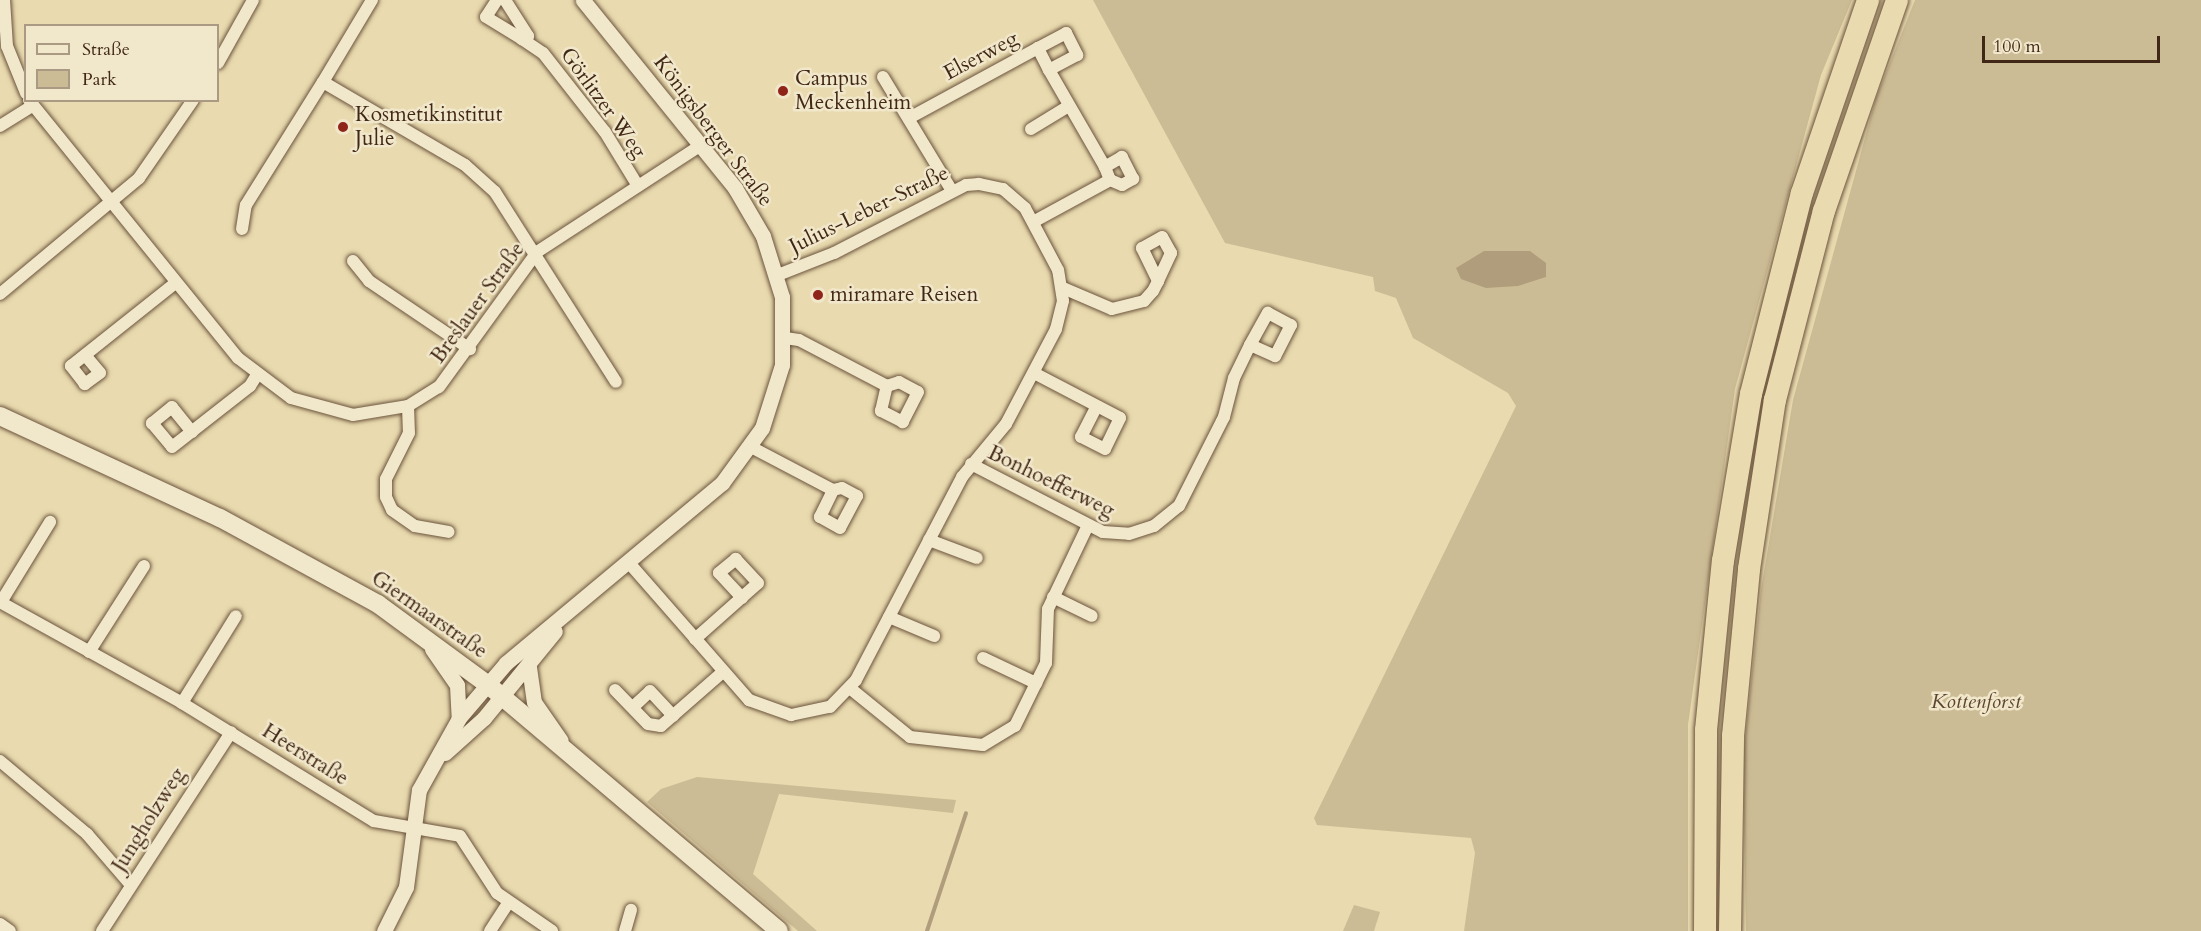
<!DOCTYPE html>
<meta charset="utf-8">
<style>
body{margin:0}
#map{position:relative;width:2201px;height:931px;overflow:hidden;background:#e9daaf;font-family:Cardo,serif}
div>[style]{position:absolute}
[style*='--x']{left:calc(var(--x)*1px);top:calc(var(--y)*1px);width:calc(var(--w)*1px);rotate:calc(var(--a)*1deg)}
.green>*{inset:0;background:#ccbc95}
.water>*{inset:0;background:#b09d7b}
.stream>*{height:4px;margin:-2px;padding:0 2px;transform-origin:2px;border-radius:2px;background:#b09d7b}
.roads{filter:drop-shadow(0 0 2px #6b543c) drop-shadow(0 0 2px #6b543c)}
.minor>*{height:12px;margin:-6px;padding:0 6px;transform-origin:6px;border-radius:6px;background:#f1e7cb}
.tertiary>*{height:15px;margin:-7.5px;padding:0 7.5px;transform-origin:7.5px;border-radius:7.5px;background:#f1e7cb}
.secondary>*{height:18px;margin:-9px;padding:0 9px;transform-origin:9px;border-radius:9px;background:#f1e7cb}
.motorway>*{height:22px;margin:-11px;padding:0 11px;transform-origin:11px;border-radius:11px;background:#e9daaf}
.dots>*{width:16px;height:16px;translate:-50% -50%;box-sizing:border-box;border:3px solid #f1e7cb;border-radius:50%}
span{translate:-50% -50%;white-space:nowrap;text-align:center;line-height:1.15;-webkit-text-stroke:5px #f1e7cb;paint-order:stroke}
.street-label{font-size:21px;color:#412716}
.poi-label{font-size:21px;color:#412716}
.left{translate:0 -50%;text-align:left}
.park-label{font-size:21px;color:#5d452f;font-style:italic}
.legend{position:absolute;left:24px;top:24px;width:195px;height:78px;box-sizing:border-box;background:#f1e7cb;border:2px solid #ab9a83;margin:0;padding:8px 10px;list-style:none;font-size:18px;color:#412716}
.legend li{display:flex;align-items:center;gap:12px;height:30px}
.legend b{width:30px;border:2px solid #ab9a83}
.scale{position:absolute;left:1982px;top:36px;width:178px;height:27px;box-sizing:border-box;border:3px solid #412716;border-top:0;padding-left:8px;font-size:18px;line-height:21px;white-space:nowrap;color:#412716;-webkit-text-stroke:4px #f1e7cb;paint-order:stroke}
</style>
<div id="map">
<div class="green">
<div style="clip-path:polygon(1093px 0,1852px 0,1821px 75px,1735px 389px,1688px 725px,1688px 931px,1464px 931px,1475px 853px,1471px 838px,1317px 825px,1314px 818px,1516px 406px,1508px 393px,1413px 338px,1396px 298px,1375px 291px,1373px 277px,1225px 243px)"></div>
<div style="clip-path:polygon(1915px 0,2201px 0,2201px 931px,1746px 931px,1743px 758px,1761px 590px,1793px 400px,1876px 98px)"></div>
<div style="clip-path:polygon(697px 777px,956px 800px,953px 813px,779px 794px,753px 874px,817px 931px,798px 931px,647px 802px,661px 789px)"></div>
<div style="clip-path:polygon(1354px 905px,1380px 912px,1374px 931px,1343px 931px)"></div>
</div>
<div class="water">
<div style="clip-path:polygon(1484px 251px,1530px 251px,1546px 263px,1546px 277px,1518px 286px,1486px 288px,1461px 279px,1456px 268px)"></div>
</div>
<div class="stream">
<div style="--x:927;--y:931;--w:124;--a:-71.7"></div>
</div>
<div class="roads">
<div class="minor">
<div style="--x:4;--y:0;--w:46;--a:86.3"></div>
<div style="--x:7;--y:46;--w:51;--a:68"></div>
<div style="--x:372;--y:0;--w:96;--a:120.9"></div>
<div style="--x:323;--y:82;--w:164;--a:30.3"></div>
<div style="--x:465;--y:165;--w:40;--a:42"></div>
<div style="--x:495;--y:192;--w:225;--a:57.5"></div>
<div style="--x:497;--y:0;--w:20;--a:123"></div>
<div style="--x:486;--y:17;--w:42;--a:31.4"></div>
<div style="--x:505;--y:0;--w:43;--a:57.4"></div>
<div style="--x:528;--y:36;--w:7;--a:153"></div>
<div style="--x:522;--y:39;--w:25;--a:34"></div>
<div style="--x:543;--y:53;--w:100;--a:51.9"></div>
<div style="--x:605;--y:132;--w:63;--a:58.6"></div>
<div style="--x:218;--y:63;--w:72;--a:-60.9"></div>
<div style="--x:1049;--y:70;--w:25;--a:-117"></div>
<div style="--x:1038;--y:48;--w:32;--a:-28"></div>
<div style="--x:1066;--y:33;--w:25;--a:63"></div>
<div style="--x:1077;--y:55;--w:32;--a:152"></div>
<div style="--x:1049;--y:70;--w:112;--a:60"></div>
<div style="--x:883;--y:77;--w:133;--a:58.8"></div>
<div style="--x:29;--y:100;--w:332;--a:51"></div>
<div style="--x:238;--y:358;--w:66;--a:37"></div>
<div style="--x:291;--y:398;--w:64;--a:15.3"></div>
<div style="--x:353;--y:415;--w:56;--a:-9.3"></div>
<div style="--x:408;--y:406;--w:36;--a:-32"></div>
<div style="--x:439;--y:387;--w:167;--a:-54"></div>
<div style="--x:537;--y:252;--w:196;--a:-33.1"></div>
<div style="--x:911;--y:117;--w:145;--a:-28.5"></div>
<div style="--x:0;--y:126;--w:38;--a:-32"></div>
<div style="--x:1031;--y:129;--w:42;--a:-31.4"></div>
<div style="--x:1033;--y:222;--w:88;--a:-28.6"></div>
<div style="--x:1110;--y:180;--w:13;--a:23"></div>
<div style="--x:1122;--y:185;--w:13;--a:-29"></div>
<div style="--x:1133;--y:179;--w:25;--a:-117"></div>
<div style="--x:1122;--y:157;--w:20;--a:150"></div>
<div style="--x:1105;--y:167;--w:14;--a:69"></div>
<div style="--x:242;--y:229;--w:24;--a:-81"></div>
<div style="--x:246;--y:205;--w:145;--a:-58"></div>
<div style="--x:353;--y:261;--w:26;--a:51"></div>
<div style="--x:369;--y:281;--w:122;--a:34"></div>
<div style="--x:1063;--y:288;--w:53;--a:23.2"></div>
<div style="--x:1112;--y:309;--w:33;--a:-14"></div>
<div style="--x:1144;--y:301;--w:13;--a:-48"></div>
<div style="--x:1153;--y:291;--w:11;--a:-63"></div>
<div style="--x:1158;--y:281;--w:31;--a:-65"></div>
<div style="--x:1171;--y:253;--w:18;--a:-119"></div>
<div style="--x:1162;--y:237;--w:23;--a:151"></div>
<div style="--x:1142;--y:248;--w:37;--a:64"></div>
<div style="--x:0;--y:294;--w:181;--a:-39.8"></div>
<div style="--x:139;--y:178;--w:95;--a:-55.3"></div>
<div style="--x:785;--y:338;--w:14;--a:8"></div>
<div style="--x:799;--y:340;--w:99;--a:27.6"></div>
<div style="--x:887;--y:386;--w:13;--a:-18"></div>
<div style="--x:899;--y:382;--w:21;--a:28"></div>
<div style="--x:918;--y:392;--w:34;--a:117"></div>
<div style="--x:903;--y:422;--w:25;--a:-153"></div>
<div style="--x:881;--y:411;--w:26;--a:-77"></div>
<div style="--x:85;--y:355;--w:23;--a:50"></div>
<div style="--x:100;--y:373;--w:19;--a:144"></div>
<div style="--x:85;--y:384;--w:23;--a:-128"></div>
<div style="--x:71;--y:366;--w:132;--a:-38.5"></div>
<div style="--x:1034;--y:373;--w:97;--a:27.6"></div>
<div style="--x:1120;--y:418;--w:34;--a:116"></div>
<div style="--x:1105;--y:449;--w:27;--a:-153"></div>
<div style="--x:1081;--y:437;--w:34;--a:-63"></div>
<div style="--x:408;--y:406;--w:27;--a:88"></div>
<div style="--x:409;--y:433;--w:51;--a:116.6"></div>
<div style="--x:386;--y:479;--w:18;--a:90"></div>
<div style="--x:386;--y:497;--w:14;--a:65"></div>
<div style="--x:392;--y:510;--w:28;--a:35"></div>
<div style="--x:415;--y:526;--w:34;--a:10"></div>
<div style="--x:192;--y:432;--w:32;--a:-129"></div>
<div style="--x:172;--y:407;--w:26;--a:141"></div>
<div style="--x:152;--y:423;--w:31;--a:50"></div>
<div style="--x:172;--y:447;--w:99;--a:-38"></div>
<div style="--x:250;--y:386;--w:13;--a:-58"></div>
<div style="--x:751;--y:447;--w:93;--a:27.7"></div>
<div style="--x:833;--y:490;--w:9;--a:-13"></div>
<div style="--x:842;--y:488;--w:17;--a:28"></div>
<div style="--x:857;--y:496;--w:36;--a:118"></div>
<div style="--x:840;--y:528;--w:23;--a:-151"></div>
<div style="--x:820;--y:517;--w:30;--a:-64"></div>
<div style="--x:971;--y:464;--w:148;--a:27.3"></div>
<div style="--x:1103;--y:532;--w:26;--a:4"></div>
<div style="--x:1129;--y:534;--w:26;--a:-18"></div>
<div style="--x:1154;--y:526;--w:32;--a:-39"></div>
<div style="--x:1179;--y:506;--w:100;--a:-63.2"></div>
<div style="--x:1224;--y:417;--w:40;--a:-75.6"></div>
<div style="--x:1234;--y:378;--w:37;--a:-64"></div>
<div style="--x:1250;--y:345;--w:37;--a:-61"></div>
<div style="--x:1268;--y:313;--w:26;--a:28"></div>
<div style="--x:1291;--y:325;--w:35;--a:117"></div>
<div style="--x:1275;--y:356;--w:27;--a:-156"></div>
<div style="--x:929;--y:540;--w:51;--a:20.6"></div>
<div style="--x:630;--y:564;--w:181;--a:48.8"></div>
<div style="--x:749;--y:700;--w:45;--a:19.7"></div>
<div style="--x:791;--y:715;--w:40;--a:-12"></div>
<div style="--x:830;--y:707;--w:37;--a:-46"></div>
<div style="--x:856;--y:680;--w:229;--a:-62.4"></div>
<div style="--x:962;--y:477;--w:69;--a:-50.3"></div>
<div style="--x:1006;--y:424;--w:107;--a:-62.2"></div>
<div style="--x:1056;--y:329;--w:29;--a:-76"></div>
<div style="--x:1063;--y:301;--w:31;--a:-99"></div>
<div style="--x:1058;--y:270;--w:70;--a:-118"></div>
<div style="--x:1025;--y:208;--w:29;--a:-139"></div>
<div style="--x:1003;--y:189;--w:25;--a:-168"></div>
<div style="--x:979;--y:184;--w:13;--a:176"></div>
<div style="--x:966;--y:185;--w:148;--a:152.7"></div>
<div style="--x:834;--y:253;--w:60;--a:158.6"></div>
<div style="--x:1053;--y:597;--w:43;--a:26"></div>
<div style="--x:0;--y:602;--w:208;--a:29"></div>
<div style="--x:182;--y:703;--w:225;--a:31.6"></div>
<div style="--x:374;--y:821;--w:87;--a:9.9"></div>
<div style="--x:460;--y:836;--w:68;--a:57"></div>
<div style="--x:497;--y:893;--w:67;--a:34.6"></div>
<div style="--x:1;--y:602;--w:94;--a:-58.5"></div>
<div style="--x:889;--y:617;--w:49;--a:22.9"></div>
<div style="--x:695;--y:639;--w:84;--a:-41.6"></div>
<div style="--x:758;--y:583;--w:33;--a:-133"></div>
<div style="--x:736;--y:559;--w:22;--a:141"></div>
<div style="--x:719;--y:573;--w:34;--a:47"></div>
<div style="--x:89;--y:652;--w:102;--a:-57.4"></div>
<div style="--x:983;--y:658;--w:59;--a:25.3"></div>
<div style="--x:851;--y:689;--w:76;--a:39.1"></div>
<div style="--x:910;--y:737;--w:73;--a:6.3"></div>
<div style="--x:983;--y:745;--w:37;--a:-31"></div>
<div style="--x:1015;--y:726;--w:70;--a:-63.8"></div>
<div style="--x:1046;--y:663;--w:54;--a:-87.9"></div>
<div style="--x:1048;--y:609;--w:93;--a:-64.5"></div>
<div style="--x:615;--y:690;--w:47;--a:45.9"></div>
<div style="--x:648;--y:724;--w:13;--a:9"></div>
<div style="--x:661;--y:726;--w:82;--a:-41.1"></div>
<div style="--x:182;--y:703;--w:102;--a:-58.2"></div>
<div style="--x:633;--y:707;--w:23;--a:-43"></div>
<div style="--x:650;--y:691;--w:34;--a:47"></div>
<div style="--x:0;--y:761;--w:114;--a:40"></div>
<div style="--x:87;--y:834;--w:67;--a:49.2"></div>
<div style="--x:0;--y:924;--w:12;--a:35"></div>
<div style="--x:102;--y:931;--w:237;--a:-57"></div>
<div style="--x:490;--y:931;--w:33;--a:-57"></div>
<div style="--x:625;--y:931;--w:22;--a:-74"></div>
</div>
<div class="tertiary">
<div style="--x:432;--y:649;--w:44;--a:55.2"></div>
<div style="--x:457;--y:685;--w:33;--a:87"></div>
<div style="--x:529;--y:667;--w:35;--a:82"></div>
<div style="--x:534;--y:702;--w:47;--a:55.3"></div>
<div style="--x:445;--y:753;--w:52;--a:-41.9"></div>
<div style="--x:484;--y:718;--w:112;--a:-50.8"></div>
<div style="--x:384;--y:931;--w:49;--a:-63.4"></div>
<div style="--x:406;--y:887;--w:98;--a:-82.4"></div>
<div style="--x:419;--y:790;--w:82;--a:-60.9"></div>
<div style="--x:459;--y:718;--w:72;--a:-49.5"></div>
<div style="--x:506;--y:663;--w:281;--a:-39.8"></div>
<div style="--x:722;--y:483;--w:68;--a:-54"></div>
<div style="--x:762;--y:428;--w:66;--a:-72.4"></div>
<div style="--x:782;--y:365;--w:68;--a:-90"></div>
<div style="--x:782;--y:297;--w:64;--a:-107.3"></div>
<div style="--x:763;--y:236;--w:56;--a:-120.3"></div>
<div style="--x:735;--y:188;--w:242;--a:-129"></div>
</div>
<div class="secondary">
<div style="--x:0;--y:416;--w:242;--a:24.9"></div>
<div style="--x:220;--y:518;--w:180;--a:28.6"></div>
<div style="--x:378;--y:604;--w:135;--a:36.3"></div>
<div style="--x:487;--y:684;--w:382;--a:40.2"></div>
</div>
<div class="motorway">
<div style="--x:1705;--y:931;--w:201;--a:-89.7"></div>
<div style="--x:1706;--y:730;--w:170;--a:-84.3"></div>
<div style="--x:1723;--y:561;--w:169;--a:-80.5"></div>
<div style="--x:1751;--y:394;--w:207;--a:-75.8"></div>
<div style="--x:1802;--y:193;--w:204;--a:-71.1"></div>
<div style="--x:1730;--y:931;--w:195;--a:-89.1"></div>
<div style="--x:1733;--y:736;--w:168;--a:-84.5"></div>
<div style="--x:1749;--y:569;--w:171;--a:-81.3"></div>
<div style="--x:1775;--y:400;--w:195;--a:-75.5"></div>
<div style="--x:1824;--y:211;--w:223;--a:-70.9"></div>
</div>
</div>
<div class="dots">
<div style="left:783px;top:91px;background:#8f2418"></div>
<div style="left:343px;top:127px;background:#8f2418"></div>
<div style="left:818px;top:295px;background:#8f2418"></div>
</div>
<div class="street-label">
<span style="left:981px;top:56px;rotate:-28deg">Elserweg</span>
<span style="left:603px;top:103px;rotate:54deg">Görlitzer Weg</span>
<span style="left:713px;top:131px;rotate:53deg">Königsberger Straße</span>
<span style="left:869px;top:210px;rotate:-26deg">Julius-Leber-Straße</span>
<span style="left:478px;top:303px;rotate:-54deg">Breslauer Straße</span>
<span style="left:1051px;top:482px;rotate:26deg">Bonhoefferweg</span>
<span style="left:429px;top:615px;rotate:35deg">Giermaarstraße</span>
<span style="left:305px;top:755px;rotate:32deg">Heerstraße</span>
<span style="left:149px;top:820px;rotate:-58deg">Jungholzweg</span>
</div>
<div class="poi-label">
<span class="left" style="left:795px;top:91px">Campus<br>Meckenheim</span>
<span class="left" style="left:355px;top:127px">Kosmetikinstitut<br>Julie</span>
<span class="left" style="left:830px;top:295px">miramare Reisen</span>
</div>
<div class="park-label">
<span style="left:1976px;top:702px">Kottenforst</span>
</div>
<ul class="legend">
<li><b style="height:8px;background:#f1e7cb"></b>Straße</li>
<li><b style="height:16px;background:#ccbc95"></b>Park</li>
</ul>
<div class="scale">100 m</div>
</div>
